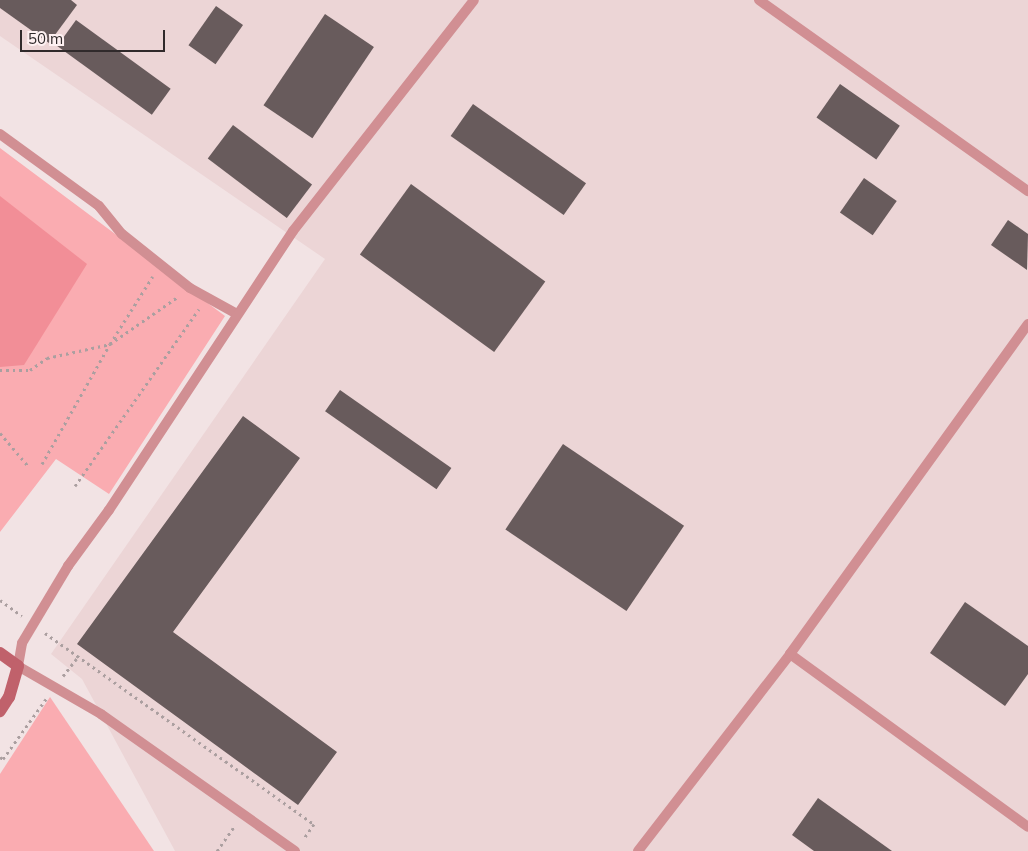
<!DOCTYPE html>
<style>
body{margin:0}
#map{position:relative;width:1028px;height:851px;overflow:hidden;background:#f2e3e4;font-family:Mulish,sans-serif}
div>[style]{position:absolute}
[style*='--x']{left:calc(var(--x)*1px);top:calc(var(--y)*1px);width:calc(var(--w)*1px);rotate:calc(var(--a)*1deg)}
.built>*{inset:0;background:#ecd5d6}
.green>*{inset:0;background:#faacb1}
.water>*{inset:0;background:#f28e97}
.building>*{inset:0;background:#685b5c;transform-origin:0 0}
.path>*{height:3px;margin-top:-1.5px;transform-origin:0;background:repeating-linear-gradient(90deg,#ab9fa0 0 2.5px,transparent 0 6.5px)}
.lane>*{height:10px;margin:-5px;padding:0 5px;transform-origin:5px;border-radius:5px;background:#d18f93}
.secondary>*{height:12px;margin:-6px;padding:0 6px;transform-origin:6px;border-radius:6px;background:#c0616b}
span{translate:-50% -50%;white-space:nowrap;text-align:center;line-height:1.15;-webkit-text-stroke:5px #fef1f2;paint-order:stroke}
.scale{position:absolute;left:20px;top:30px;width:145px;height:22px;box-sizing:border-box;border:2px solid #302a2b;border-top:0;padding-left:6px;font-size:15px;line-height:18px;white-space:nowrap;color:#302a2b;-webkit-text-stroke:4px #fef1f2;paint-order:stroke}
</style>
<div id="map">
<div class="built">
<div style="clip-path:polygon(0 0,1028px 0,1028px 851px,175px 851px,82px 679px,51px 654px,325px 259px,0 36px)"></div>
</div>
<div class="green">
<div style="clip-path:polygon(0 148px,225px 316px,109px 494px,56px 459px,0 532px)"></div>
<div style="clip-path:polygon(50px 697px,154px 851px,0 851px,0 774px)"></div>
</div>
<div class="water">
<div style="clip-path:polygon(0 196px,87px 264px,24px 365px,0 367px)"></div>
</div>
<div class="building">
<div style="clip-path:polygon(0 0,71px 0,77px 5px,49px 43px,0 8px)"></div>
<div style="left:216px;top:6px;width:33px;height:48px;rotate:35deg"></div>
<div style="left:325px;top:14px;width:59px;height:110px;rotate:34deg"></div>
<div style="left:76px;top:20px;width:117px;height:32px;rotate:36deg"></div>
<div style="left:840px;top:84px;width:73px;height:41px;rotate:35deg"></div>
<div style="left:473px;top:104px;width:138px;height:39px;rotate:35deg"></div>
<div style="left:233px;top:125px;width:99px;height:42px;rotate:37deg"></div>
<div style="left:864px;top:178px;width:40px;height:42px;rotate:35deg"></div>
<div style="left:411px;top:184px;width:166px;height:87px;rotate:36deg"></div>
<div style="clip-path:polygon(1008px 220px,1028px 234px,1027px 270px,991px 245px)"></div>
<div style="left:340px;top:390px;width:136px;height:26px;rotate:35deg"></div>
<div style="clip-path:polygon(243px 416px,300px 458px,173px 632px,337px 752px,298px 805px,77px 644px)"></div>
<div style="left:563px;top:444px;width:146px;height:103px;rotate:34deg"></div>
<div style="clip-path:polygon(965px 602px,1028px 646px,1028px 674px,1005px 706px,930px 653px)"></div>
<div style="clip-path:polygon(818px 798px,892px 851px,814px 851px,792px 835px)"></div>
</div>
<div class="path">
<div style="--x:0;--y:370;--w:30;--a:0"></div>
<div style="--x:30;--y:370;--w:21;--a:-35"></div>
<div style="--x:47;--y:358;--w:65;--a:-12.5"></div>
<div style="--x:110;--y:344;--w:84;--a:-34.8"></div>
<div style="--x:0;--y:433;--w:45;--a:49.5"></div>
<div style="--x:42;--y:464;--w:138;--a:-60.5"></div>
<div style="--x:110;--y:344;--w:80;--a:-57.7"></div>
<div style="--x:75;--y:486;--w:216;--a:-55"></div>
<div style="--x:0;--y:600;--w:27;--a:36"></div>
<div style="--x:45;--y:633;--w:330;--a:35.4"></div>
<div style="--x:314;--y:824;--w:19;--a:125"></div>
<div style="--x:63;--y:676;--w:24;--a:-52"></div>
<div style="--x:0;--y:757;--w:4;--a:34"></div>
<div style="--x:3;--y:759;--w:74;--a:-54.4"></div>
<div style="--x:217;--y:851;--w:32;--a:-55"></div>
</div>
<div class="lane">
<div style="--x:759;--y:0;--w:330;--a:35.4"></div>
<div style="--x:0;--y:134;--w:122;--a:36"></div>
<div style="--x:99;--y:206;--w:36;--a:51"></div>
<div style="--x:122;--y:234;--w:87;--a:38.5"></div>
<div style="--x:190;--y:288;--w:54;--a:29"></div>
<div style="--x:790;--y:654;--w:294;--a:36"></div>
<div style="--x:295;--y:851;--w:237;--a:-144.8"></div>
<div style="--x:101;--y:714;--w:96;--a:-150"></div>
<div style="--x:18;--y:666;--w:23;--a:-80"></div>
<div style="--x:22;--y:643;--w:90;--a:-59.1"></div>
<div style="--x:68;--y:566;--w:69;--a:-53.8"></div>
<div style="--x:109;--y:510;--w:334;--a:-56.6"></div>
<div style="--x:293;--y:231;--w:293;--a:-51.9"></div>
<div style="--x:638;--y:851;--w:249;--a:-52.3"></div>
<div style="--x:790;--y:654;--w:407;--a:-54.2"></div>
</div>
<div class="secondary">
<div style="--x:0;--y:653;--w:22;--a:36"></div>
<div style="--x:18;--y:666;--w:32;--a:106"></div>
<div style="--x:9;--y:697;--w:17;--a:123"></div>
</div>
<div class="scale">50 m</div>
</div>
